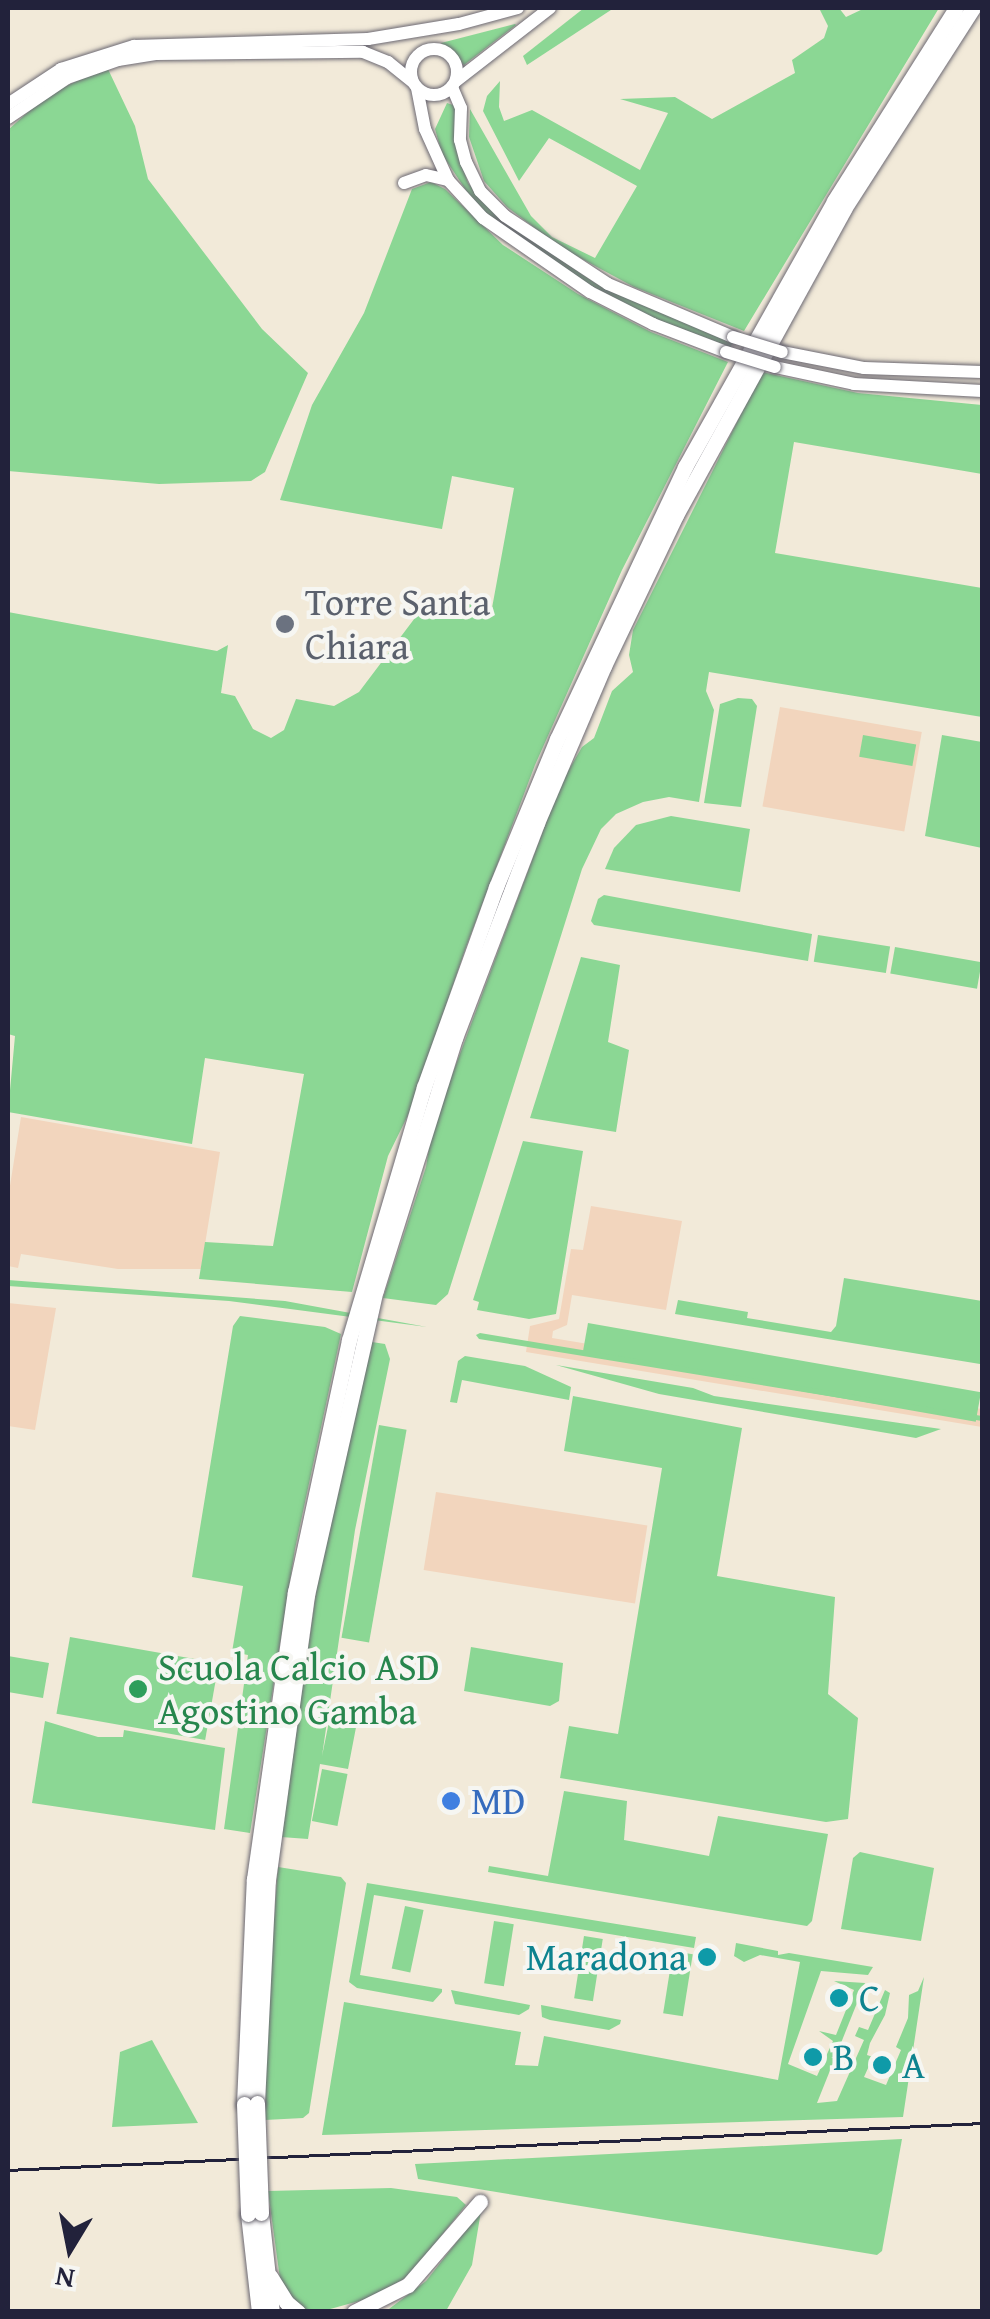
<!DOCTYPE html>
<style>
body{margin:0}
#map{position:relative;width:990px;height:2319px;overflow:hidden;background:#f2ead9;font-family:"Gentium Book Plus",serif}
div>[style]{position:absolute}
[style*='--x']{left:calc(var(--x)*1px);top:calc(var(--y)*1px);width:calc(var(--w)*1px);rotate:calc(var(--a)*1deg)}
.built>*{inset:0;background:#f2d5bd;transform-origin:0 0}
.green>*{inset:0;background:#8bd794;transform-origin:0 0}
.roads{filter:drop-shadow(0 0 2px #6b6872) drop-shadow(0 0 2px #6b6872)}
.secondary>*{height:12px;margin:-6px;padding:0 6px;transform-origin:6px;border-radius:6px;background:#fff}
.secondary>.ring{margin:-6px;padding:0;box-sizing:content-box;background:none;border:12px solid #fff;border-radius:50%}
.highway>*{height:15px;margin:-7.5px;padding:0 7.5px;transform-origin:7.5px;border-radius:7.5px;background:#fff}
.rail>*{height:2.5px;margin:-1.25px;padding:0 1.25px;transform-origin:1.25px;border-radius:1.25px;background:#22223b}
.bridges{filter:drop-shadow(0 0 2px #6b6872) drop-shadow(0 0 2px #6b6872)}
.secondary-bridge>*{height:12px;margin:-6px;padding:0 6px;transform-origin:6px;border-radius:6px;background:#fff}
.highway-bridge>*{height:15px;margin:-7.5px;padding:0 7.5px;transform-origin:7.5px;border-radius:7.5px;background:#fff}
.dots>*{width:28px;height:28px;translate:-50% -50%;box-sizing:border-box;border:5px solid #f6f6f2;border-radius:50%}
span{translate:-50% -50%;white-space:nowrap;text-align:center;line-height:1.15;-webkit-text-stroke:8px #f6f6f2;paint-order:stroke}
.worship-label{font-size:38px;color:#5b616d}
.left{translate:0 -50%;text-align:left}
.leisure-label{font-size:38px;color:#27864d}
.shop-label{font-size:38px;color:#366cbe}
.culture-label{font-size:38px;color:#0d838f}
.right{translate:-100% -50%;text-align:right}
.frame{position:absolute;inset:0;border:10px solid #22223b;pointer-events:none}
.north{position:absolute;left:20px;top:2199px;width:100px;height:100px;-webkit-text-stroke:8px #f6f6f2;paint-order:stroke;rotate:190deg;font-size:28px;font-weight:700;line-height:40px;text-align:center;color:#22223b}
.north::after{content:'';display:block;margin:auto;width:35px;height:45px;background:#22223b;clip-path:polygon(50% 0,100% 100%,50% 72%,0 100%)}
</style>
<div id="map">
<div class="built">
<div style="left:780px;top:707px;width:144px;height:101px;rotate:10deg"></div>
<div style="clip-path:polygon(21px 1117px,220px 1152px,201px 1269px,118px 1269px,21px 1254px,18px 1268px,8px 1266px,8px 1198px)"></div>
<div style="clip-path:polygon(591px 1206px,682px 1221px,666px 1310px,572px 1295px,567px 1325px,553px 1331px,552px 1338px,982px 1409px,982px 1427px,526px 1352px,530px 1326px,559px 1319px,571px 1249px,583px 1250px)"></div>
<div style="clip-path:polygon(8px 1303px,56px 1308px,35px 1430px,8px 1426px)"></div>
<div style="left:436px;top:1492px;width:214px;height:79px;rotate:9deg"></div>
</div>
<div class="green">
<div style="clip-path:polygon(584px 8px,614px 8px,527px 65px,523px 56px)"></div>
<div style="clip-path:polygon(819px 8px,839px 8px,846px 17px,865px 8px,939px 8px,744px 331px,634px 287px,560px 247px,507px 207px,484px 181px,469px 137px,470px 109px,531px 216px,552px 237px,595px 258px,637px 186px,549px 138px,519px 181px,483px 111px,487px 96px,500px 81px,499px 107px,504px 121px,532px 110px,640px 170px,668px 113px,620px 99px,675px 97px,712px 119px,795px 73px,792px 60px,824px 38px,828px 26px)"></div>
<div style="clip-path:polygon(516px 25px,464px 65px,441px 43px,515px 24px)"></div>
<div style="clip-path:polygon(107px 67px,135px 126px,148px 179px,262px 329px,308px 373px,265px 472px,251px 481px,159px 484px,8px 471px,8px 130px,47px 95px)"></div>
<div style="clip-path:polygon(447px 103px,456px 106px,459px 157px,468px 183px,500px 219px,595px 283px,733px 343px,730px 347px,653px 318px,566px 273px,498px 224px,475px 204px,442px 154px,435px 129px)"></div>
<div style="clip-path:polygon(431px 182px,445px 189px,503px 245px,578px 294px,651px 332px,728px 362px,622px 570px,535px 765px,466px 947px,410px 1111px,388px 1156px,352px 1292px,199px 1279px,205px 1242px,273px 1246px,304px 1074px,205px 1058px,192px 1144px,8px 1112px,15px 1036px,8px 1034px,8px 612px,217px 651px,228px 645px,221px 693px,235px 696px,253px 729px,271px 738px,284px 730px,296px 699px,334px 706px,359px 692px,430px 598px,492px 608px,514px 488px,452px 476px,442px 529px,280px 500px,312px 405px,364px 313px,412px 189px)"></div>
<div style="clip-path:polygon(762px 372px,858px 393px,982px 405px,982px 474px,794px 442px,775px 553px,982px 588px,982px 717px,709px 672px,706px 691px,714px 710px,699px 802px,669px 797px,643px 802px,616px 814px,601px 829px,582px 869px,448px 1294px,436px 1305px,383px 1298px,426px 1167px,432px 1129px,560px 785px,582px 747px,594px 738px,612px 691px,633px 672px,629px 655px,633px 630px)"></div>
<div style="clip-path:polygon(738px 698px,752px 699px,757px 706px,741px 807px,704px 803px,720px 704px)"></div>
<div style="left:863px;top:735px;width:54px;height:22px;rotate:10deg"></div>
<div style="clip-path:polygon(942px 735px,982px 742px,982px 848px,925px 836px)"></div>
<div style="clip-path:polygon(671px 816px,750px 829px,740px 892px,605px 869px,614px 848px,636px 825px)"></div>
<div style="clip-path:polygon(604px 895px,812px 934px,808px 961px,594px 925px,591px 921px,598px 899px)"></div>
<div style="left:818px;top:935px;width:73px;height:27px;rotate:9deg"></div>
<div style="left:895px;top:947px;width:88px;height:27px;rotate:10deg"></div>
<div style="clip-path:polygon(581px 957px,620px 965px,608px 1042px,629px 1050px,616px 1132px,530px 1118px)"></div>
<div style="clip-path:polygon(523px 1141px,583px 1151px,556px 1314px,529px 1319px,477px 1310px,479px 1302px,473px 1300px)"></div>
<div style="clip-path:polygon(844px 1278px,982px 1301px,980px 1364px,675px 1314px,678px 1300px,748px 1312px,747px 1318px,831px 1332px,836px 1326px)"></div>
<div style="clip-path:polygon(8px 1280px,285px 1301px,427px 1327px,229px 1301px,8px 1286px)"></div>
<div style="clip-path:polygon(240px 1316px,325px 1327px,341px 1334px,295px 1549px,250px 1833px,224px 1829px,248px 1655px,232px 1652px,243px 1586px,192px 1577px,233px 1326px)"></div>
<div style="left:588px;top:1323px;width:399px;height:30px;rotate:10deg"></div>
<div style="clip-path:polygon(480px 1333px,982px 1416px,982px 1421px,479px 1339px,476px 1335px)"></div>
<div style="clip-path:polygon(372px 1342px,385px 1344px,390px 1359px,355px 1530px,322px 1756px,331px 1712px,358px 1717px,348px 1769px,320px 1764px,308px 1839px,281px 1837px,317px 1586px)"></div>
<div style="clip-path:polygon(465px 1356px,525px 1366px,571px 1387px,569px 1400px,462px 1380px,457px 1403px,450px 1402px,458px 1361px)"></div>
<div style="clip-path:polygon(556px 1365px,693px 1388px,714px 1396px,941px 1429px,916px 1438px,659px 1394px)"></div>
<div style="clip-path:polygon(573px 1396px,742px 1428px,717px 1576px,835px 1597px,828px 1694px,858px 1718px,848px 1819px,826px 1822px,560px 1778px,569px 1726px,618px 1734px,662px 1468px,564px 1451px)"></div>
<div style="left:379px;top:1425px;width:28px;height:216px;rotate:10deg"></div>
<div style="left:70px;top:1637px;width:151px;height:78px;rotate:10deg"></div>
<div style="clip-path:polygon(471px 1647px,563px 1663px,559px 1701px,550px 1706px,464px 1691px)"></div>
<div style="clip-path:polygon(8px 1656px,49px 1663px,43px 1698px,8px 1692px)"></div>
<div style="clip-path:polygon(45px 1721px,98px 1737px,123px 1737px,124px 1730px,225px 1748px,215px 1830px,32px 1803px)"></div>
<div style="left:322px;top:1769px;width:26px;height:53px;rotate:11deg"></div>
<div style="clip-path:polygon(564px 1791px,627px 1801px,624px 1840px,709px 1856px,718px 1816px,828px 1834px,812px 1921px,807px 1926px,488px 1872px,489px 1866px,548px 1876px)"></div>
<div style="clip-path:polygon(860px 1852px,934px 1868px,921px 1941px,841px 1929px,853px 1858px)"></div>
<div style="clip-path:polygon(278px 1867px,341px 1877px,346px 1883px,309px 2113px,303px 2118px,265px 2120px,267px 2010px)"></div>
<div style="clip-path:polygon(367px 1883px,696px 1937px,694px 1948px,374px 1895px,360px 1975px,442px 1989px,442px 1992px,433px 2002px,357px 1988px,349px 1982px)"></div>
<div style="left:405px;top:1906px;width:19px;height:64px;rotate:12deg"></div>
<div style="left:494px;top:1921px;width:20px;height:63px;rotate:9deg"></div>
<div style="left:584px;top:1936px;width:19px;height:63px;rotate:9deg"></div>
<div style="clip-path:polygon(736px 1943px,778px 1951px,778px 1955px,789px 1953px,873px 1967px,868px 1975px,821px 1971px,788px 2064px,817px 2076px,833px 2041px,819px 2031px,836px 2035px,854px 1990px,834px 1981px,865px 1983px,817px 2103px,837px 2101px,864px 2040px,855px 2036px,859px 2027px,868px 2030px,885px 1990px,890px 1993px,885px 2015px,870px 2043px,867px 2055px,873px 2057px,864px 2077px,886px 2085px,901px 2050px,896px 2047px,908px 2018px,909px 1995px,918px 1991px,924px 1977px,903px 2117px,322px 2135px,344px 2002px,521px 2032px,515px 2065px,538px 2066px,544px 2036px,778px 2080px,800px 1962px,760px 1955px,744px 1962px,734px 1956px)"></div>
<div style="left:673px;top:1951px;width:20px;height:63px;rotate:9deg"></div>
<div style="clip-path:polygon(451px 1990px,530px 2005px,529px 2009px,519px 2015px,455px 2004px)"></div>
<div style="clip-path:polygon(541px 2005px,621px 2020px,620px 2024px,609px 2030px,550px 2020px,542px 2017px)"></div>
<div style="clip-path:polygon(152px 2040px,198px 2123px,112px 2127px,120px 2052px)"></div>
<div style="clip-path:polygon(902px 2139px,882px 2251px,877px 2255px,418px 2179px,415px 2164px)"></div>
<div style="clip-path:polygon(391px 2188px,457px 2197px,466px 2205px,409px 2276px,370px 2298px,323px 2311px,310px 2311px,293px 2302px,280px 2279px,268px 2191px)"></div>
<div style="clip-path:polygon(481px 2211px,472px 2265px,446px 2311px,385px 2312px,426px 2281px)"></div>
</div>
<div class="roads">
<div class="secondary">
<div class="ring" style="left:411px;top:49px;width:34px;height:34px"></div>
<div style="--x:456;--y:81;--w:119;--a:-37.8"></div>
<div style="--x:452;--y:87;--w:23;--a:67"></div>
<div style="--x:461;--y:108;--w:32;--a:92"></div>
<div style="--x:460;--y:140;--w:23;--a:75"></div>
<div style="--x:466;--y:162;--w:32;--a:64"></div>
<div style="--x:480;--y:191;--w:35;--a:45"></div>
<div style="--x:505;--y:216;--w:123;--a:33.4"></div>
<div style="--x:608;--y:284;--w:136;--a:23"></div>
<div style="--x:417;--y:88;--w:42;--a:79"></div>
<div style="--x:425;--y:129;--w:56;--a:65.7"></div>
<div style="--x:448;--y:180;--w:52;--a:47.4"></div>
<div style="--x:483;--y:218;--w:130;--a:34.7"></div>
<div style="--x:590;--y:292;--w:71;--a:26.9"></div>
<div style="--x:653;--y:324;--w:78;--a:21"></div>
<div style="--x:8;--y:104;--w:64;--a:-33.4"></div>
<div style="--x:61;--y:69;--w:77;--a:-17.5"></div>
<div style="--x:134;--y:46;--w:234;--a:-1.7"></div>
<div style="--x:368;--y:39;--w:92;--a:-9.4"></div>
<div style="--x:459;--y:24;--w:61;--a:-15.2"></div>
<div style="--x:8;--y:118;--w:71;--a:-34.1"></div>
<div style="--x:67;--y:78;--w:54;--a:-19.4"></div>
<div style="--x:118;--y:60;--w:38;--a:-9"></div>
<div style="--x:156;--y:54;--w:207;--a:-0.6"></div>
<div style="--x:363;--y:52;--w:27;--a:22"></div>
<div style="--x:388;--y:62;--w:32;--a:39"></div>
<div style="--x:404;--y:183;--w:23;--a:-20"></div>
<div style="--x:426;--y:175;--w:23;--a:13"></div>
<div style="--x:782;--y:352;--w:84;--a:11"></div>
<div style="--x:864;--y:368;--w:118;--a:1.9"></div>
<div style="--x:775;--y:367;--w:81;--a:12.1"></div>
<div style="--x:854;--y:384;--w:128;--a:3.1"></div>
</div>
<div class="highway">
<div style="--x:257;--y:2103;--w:223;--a:-87.2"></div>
<div style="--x:268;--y:1880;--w:288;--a:-82.2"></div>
<div style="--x:307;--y:1595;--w:313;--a:-77.3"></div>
<div style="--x:376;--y:1290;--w:264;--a:-72.6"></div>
<div style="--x:455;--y:1038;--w:230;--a:-69.1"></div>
<div style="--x:537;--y:823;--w:171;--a:-66.9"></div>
<div style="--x:604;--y:666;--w:167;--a:-64.5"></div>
<div style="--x:676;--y:515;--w:349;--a:-61.2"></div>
<div style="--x:844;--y:209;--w:239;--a:-57.3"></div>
<div style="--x:244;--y:2104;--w:225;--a:-87.5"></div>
<div style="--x:254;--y:1879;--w:290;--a:-81.9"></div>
<div style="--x:295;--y:1592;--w:258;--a:-77.9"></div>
<div style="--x:349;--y:1340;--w:264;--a:-73.5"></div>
<div style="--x:424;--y:1087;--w:213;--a:-70.2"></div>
<div style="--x:496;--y:887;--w:160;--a:-67.6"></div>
<div style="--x:557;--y:739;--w:301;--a:-64.8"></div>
<div style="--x:685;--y:467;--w:305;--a:-60.7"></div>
<div style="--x:834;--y:201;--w:228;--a:-57.7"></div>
<div style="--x:261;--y:2213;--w:100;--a:83.7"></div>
<div style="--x:248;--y:2214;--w:99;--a:83.6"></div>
<div style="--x:270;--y:2276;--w:31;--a:58"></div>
<div style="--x:286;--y:2302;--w:16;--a:40"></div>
<div style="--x:354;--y:2312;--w:60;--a:-26.6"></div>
<div style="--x:408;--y:2285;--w:110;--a:-49.1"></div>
</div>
</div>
<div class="rail">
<div style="--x:8;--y:2170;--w:975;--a:-2.76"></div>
</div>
<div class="bridges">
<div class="secondary-bridge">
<div style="--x:733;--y:337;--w:51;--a:17"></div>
<div style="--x:726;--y:352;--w:51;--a:17"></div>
</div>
<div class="highway-bridge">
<div style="--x:257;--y:2103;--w:110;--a:87.9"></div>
<div style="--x:244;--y:2104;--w:110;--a:87.9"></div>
</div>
</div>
<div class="dots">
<div style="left:285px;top:624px;background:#6b7280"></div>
<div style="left:138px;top:1689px;background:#2e9e5b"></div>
<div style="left:451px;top:1801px;background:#3f7fe0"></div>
<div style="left:707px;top:1957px;background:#0f9aa8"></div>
<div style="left:839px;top:1998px;background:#0f9aa8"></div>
<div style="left:813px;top:2057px;background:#0f9aa8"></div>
<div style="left:882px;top:2065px;background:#0f9aa8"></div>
</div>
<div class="worship-label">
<span class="left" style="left:305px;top:624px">Torre Santa<br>Chiara</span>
</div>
<div class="leisure-label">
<span class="left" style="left:158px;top:1689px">Scuola Calcio ASD<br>Agostino Gamba</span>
</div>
<div class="shop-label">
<span class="left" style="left:471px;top:1801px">MD</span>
</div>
<div class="culture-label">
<span class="right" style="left:687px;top:1957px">Maradona</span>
<span class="left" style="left:859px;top:1998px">C</span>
<span class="left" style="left:833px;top:2057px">B</span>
<span class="left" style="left:902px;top:2065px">A</span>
</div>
<div class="frame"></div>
<div class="north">N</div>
</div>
